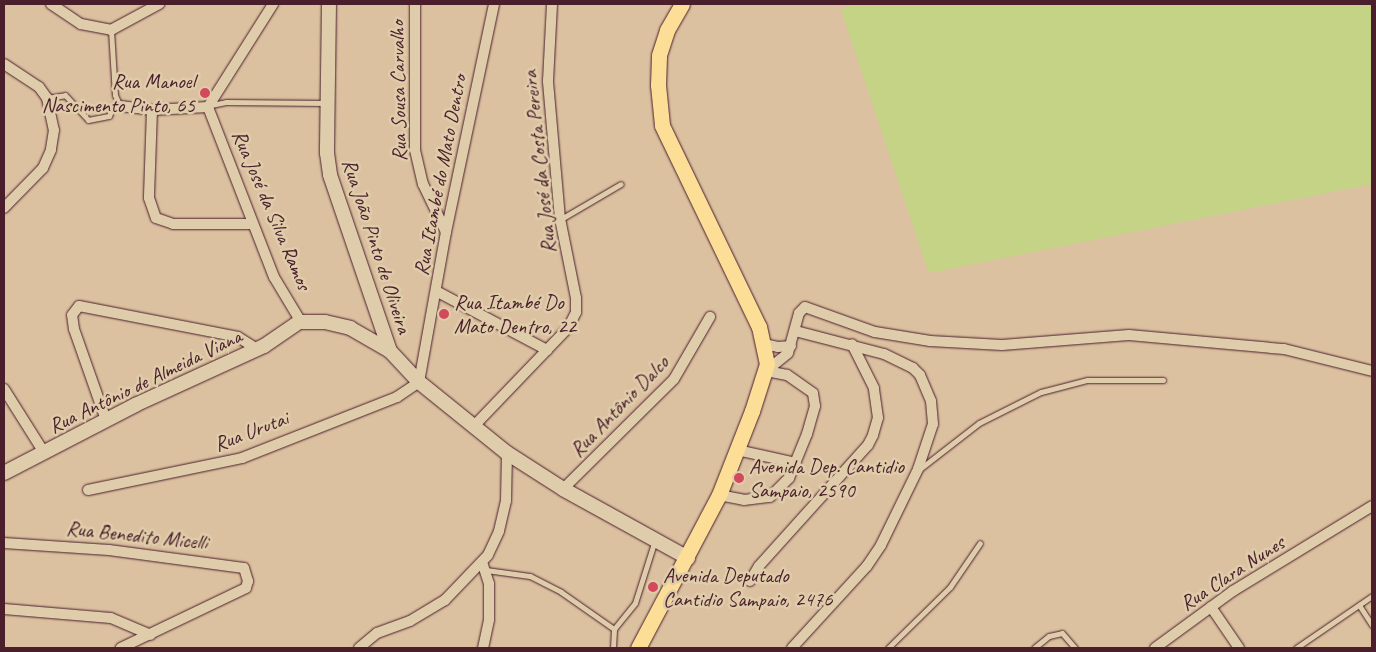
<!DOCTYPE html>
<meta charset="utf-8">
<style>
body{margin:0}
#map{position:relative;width:1376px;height:652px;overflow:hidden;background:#dcc1a0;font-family:Caveat,sans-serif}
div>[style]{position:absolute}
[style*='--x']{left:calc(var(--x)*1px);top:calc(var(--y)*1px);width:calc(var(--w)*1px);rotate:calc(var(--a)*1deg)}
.green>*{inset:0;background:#c5d386}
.roads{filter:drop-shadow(0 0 1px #4a1f2b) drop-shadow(0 0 1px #4a1f2b)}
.lane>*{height:5px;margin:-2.5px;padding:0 2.5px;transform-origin:2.5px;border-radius:2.5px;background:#dfccaa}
.street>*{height:10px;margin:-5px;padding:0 5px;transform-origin:5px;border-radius:5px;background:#dfccaa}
.secondary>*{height:14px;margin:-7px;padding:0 7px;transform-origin:7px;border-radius:7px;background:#dfccaa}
.primary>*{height:15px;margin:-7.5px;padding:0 7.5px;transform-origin:7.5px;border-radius:7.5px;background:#fdde96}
.dots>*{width:14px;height:14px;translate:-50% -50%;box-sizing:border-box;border:2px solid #dfccaa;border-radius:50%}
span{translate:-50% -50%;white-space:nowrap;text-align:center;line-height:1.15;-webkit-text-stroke:5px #dfccaa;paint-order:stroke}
.poi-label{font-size:21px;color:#4a1f2b}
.right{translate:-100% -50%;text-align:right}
.left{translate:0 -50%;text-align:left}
.street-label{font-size:21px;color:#4a1f2b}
.frame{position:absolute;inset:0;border:5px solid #4a1f2b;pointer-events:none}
</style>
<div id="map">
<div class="green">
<div style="clip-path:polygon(851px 4px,1372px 4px,1372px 184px,929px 273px,841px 10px)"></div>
</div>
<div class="roads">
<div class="lane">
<div style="--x:111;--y:30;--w:65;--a:86.5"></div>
<div style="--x:115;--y:95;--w:12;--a:66"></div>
<div style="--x:47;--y:98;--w:18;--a:-9"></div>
<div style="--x:65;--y:95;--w:34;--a:47"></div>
<div style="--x:88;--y:120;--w:21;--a:-11"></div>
<div style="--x:109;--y:116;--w:11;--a:-68"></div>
<div style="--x:211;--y:105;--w:15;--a:-11"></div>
<div style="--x:226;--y:102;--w:101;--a:0.6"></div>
<div style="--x:561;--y:219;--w:69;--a:-30.3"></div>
<div style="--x:921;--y:468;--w:73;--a:-37.8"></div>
<div style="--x:979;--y:423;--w:69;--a:-26.6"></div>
<div style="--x:1041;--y:392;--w:48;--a:-14.6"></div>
<div style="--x:1087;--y:380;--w:76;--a:0"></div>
<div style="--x:486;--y:570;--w:44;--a:7.8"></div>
<div style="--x:530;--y:576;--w:35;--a:27"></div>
<div style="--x:561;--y:592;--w:65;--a:34.9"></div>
<div style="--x:614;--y:629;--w:19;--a:93"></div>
<div style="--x:1359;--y:605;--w:24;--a:57"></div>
<div style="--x:614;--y:629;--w:33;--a:-51"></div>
<div style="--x:635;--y:603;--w:66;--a:-72.4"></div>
<div style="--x:888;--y:648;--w:87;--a:-44.5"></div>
<div style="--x:950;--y:587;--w:53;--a:-55.7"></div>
<div style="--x:1034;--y:648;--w:19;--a:-39"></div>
<div style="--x:1049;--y:636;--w:13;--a:-13"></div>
<div style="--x:1062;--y:633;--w:20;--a:49"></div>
<div style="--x:1296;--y:648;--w:92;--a:-34.4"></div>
</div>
<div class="street">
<div style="--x:51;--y:4;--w:36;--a:34"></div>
<div style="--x:81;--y:24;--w:31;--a:11"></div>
<div style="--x:111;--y:30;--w:55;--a:-28.4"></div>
<div style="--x:415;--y:4;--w:146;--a:90"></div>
<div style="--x:415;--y:150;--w:35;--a:77"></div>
<div style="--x:423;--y:184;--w:53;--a:64.4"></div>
<div style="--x:4;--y:64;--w:42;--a:33.3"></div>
<div style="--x:39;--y:87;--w:14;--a:54"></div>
<div style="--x:47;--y:98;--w:33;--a:78"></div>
<div style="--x:54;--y:130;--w:20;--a:99"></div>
<div style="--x:51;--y:150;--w:20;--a:114"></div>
<div style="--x:43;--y:168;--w:56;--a:134.3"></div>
<div style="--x:120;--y:106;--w:32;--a:7"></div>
<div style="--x:152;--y:110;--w:56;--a:-3.1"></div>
<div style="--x:208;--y:107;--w:182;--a:68.8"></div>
<div style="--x:274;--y:277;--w:52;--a:59"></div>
<div style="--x:208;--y:107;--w:122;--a:-57.7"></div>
<div style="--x:152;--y:110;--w:88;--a:92"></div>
<div style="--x:149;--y:198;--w:21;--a:71"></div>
<div style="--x:156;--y:218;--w:18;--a:19"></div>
<div style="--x:173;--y:224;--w:79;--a:0"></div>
<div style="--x:436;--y:291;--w:126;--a:28"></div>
<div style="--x:764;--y:344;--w:14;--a:12"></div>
<div style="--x:778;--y:347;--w:13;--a:-4"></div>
<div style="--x:766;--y:371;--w:28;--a:-39"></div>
<div style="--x:788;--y:353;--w:41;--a:-74.6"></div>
<div style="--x:799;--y:313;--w:8;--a:-45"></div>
<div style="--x:805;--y:307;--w:74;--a:19.7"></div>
<div style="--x:875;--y:332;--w:56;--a:9.3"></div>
<div style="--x:930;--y:341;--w:72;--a:3.2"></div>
<div style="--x:1002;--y:345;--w:127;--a:-4.5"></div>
<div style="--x:1129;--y:335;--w:156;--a:5.2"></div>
<div style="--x:1284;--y:349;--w:91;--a:14"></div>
<div style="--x:4;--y:389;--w:73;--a:57.8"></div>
<div style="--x:106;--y:420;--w:96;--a:-109.4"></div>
<div style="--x:74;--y:329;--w:14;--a:-98"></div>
<div style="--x:72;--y:315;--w:11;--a:-52"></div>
<div style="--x:79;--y:306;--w:162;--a:11"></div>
<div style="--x:238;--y:337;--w:22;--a:32"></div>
<div style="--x:473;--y:427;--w:137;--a:-46.2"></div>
<div style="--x:568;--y:328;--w:18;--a:-63"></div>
<div style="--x:576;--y:312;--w:14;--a:-90"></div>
<div style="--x:576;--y:298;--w:81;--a:-101.4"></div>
<div style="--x:560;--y:219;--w:139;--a:-95"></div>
<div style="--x:548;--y:81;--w:77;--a:-87"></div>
<div style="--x:737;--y:450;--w:60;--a:12.4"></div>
<div style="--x:563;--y:489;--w:156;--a:-44.7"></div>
<div style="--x:674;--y:379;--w:72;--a:-59.9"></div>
<div style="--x:88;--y:490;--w:157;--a:-11.7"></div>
<div style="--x:242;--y:458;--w:167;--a:-21.5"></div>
<div style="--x:397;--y:397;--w:27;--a:-34"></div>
<div style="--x:419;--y:382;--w:152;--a:-79.8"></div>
<div style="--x:446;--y:232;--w:233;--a:-78.1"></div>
<div style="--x:719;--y:495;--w:25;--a:11"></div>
<div style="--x:744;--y:500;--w:26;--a:-7"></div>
<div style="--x:770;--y:497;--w:27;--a:-45"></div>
<div style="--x:789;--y:478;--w:48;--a:-67.8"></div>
<div style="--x:807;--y:434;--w:29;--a:-74"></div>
<div style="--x:815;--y:406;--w:13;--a:-99"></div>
<div style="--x:813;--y:393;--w:32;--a:-145"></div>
<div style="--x:787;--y:375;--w:21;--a:-169"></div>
<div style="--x:4;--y:543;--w:105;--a:3.8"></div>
<div style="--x:109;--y:550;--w:136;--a:7.6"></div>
<div style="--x:244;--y:568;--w:14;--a:73"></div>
<div style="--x:248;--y:581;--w:7;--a:106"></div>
<div style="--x:246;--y:588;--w:139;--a:154.4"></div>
<div style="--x:482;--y:562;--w:23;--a:72"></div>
<div style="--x:489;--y:584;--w:36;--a:90"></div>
<div style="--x:489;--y:620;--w:29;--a:102"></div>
<div style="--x:750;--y:581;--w:17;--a:-59"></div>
<div style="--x:759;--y:566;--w:163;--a:-48"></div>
<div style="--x:868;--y:445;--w:11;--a:-63"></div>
<div style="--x:873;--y:435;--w:18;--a:-74"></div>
<div style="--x:878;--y:418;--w:30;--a:-98"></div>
<div style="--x:874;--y:388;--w:49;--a:-116.6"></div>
<div style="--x:1211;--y:607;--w:50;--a:55.7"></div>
<div style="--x:4;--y:609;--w:107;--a:4.8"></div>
<div style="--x:111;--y:618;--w:43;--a:23"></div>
<div style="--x:359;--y:648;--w:23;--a:-40"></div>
<div style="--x:377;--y:633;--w:35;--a:-20"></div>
<div style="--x:410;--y:621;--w:41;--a:-31"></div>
<div style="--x:445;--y:600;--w:62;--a:-46.3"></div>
<div style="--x:488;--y:555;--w:26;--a:-65"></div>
<div style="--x:499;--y:531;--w:31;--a:-77"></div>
<div style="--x:506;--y:501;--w:48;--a:-88.8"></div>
<div style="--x:792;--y:648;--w:111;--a:-47.6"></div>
<div style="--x:867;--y:566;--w:25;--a:-56"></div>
<div style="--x:881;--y:545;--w:85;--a:-64"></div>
<div style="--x:918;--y:469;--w:47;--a:-71.6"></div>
<div style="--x:933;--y:424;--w:23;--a:-95"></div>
<div style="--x:931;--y:401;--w:28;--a:-113"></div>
<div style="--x:920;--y:375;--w:10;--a:-135"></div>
<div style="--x:913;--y:368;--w:32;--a:-154"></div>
<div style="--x:884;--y:354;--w:91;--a:-165.4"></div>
<div style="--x:1155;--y:648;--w:97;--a:-36.2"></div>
<div style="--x:1233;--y:591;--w:163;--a:-31.4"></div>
</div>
<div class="secondary">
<div style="--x:329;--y:4;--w:149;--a:90.8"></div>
<div style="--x:327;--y:153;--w:22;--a:82"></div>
<div style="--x:330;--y:175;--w:186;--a:71.2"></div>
<div style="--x:4;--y:473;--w:148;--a:-27.4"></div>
<div style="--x:135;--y:405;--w:142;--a:-24.6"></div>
<div style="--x:264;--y:346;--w:42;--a:-34.4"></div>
<div style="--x:299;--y:322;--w:26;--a:0"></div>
<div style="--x:325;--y:322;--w:26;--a:13"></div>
<div style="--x:350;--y:328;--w:46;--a:29.9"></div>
<div style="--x:390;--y:351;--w:42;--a:46.9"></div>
<div style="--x:419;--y:382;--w:113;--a:38.9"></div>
<div style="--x:507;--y:453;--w:67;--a:32.7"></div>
<div style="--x:563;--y:489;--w:143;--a:28.9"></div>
</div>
<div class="primary">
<div style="--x:638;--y:648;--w:173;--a:-62.1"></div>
<div style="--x:719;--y:495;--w:90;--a:-68.6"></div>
<div style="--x:752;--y:411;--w:49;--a:-72.3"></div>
<div style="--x:767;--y:364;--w:38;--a:-102"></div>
<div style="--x:759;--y:327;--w:224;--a:-115.7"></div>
<div style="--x:662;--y:125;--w:40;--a:-95.7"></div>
<div style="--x:658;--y:85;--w:30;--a:-88"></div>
<div style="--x:659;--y:55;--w:26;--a:-72"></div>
<div style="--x:667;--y:30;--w:30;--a:-60"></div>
</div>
</div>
<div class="dots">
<div style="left:205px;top:93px;background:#d1495b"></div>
<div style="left:444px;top:314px;background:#d1495b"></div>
<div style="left:739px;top:478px;background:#d1495b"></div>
<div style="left:653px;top:587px;background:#d1495b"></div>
</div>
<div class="poi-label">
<span class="right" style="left:195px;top:93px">Rua Manoel<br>Nascimento Pinto, 65</span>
<span class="left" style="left:454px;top:314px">Rua Itambé Do<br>Mato Dentro, 22</span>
<span class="left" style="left:749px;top:478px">Avenida Dep. Cantidio<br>Sampaio, 2590</span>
<span class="left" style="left:663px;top:587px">Avenida Deputado<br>Cantidio Sampaio, 2476</span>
</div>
<div class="street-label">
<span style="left:398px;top:91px;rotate:-91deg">Rua Sousa Carvalho</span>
<span style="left:539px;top:162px;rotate:-96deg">Rua José da Costa Pereira</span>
<span style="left:440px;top:175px;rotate:-79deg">Rua Itambé do Mato Dentro</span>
<span style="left:272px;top:210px;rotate:67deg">Rua José da Silva Ramos</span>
<span style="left:377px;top:246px;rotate:72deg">Rua João Pinto de Oliveira</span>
<span style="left:145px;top:381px;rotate:-26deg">Rua Antônio de Almeida Viana</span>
<span style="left:619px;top:406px;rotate:-46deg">Rua Antônio Dalco</span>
<span style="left:251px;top:431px;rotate:-21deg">Rua Urutai</span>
<span style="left:137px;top:535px;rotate:6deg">Rua Benedito Micelli</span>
<span style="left:1232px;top:573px;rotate:-33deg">Rua Clara Nunes</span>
</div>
<div class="frame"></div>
</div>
